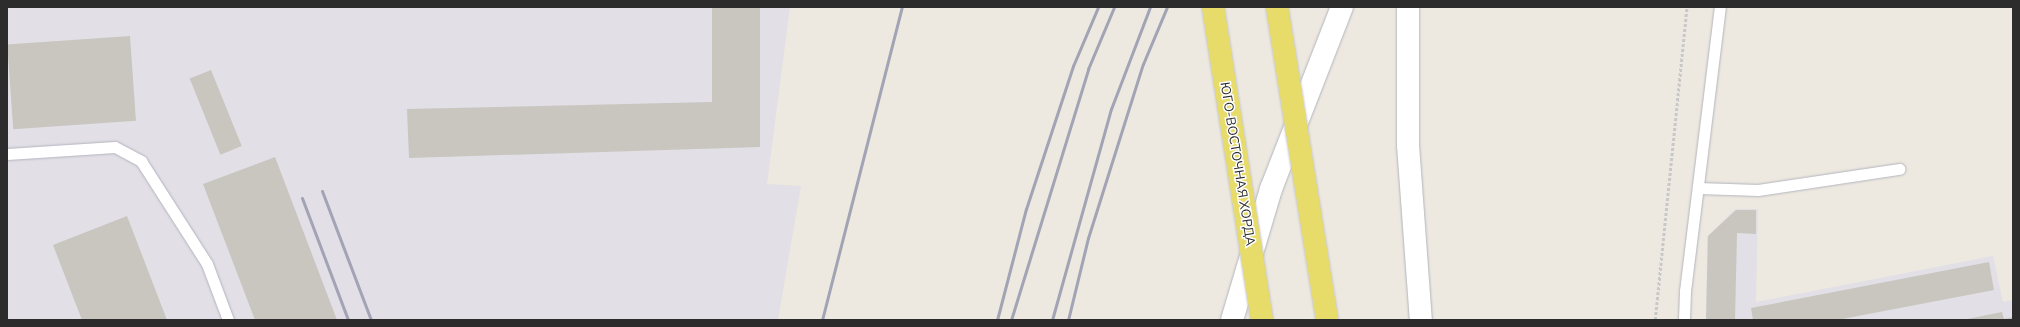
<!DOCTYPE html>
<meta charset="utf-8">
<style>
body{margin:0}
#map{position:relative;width:2020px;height:327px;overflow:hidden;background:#ede9e0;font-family:"Nunito Sans",sans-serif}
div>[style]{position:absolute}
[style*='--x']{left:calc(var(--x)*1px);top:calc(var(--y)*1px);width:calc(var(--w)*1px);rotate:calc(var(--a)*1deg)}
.industrial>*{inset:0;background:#e2dfe6}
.building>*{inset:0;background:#c8c6bf;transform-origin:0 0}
.path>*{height:2.5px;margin-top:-1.25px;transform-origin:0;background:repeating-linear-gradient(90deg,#c8c8c8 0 3px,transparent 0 5px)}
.roads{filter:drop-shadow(0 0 1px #b3b4be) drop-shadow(0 0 1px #b3b4be)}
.service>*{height:11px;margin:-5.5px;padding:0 5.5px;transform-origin:5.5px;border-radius:5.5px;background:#fff}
.secondary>*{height:22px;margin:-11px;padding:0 11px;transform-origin:11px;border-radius:11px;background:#fff}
.rail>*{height:3px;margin:-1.5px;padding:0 1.5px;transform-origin:1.5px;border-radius:1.5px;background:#a2a3b5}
.bridges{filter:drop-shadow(0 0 1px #c8c8c8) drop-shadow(0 0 1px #c8c8c8)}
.primary-bridge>*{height:22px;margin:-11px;padding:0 11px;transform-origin:11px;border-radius:11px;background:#e7db6a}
span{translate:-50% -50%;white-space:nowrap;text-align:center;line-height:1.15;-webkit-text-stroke:3px #fff;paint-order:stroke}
.street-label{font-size:13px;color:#2c2c2c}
.frame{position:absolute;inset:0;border:8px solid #2c2c2c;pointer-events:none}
</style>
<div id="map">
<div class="industrial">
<div style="clip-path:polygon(7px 7px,790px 7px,767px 184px,801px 186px,778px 320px,7px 320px)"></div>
<div style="clip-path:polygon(1735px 209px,1758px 209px,1756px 302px,1993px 256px,2003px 302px,2013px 300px,2013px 320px,1706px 320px,1707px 237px)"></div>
</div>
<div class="building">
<div style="clip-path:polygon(712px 7px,760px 7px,760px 147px,409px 158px,407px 109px,712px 102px)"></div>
<div style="left:130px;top:36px;width:85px;height:123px;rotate:86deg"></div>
<div style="left:211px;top:70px;width:82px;height:23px;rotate:68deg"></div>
<div style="clip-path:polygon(275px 157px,337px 320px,255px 320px,203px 184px)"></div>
<div style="clip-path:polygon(1736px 210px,1756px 210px,1756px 234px,1737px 233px,1735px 320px,1706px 320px,1708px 236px)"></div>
<div style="clip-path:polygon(127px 216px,167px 320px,82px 320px,53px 245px)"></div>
<div style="clip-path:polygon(1989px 262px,1994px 290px,1837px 320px,1753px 320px,1751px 308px)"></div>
<div style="clip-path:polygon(2002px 312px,2004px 319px,2013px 317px,2013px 320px,1962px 320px)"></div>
</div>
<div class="path">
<div style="--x:1655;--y:320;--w:315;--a:-84.2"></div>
</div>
<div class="roads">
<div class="service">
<div style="--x:7;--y:154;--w:108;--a:-3.7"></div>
<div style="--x:115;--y:147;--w:30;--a:28"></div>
<div style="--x:141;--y:161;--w:122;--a:57.3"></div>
<div style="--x:207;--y:264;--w:60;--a:69.4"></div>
<div style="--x:1698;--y:188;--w:60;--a:1.9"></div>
<div style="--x:1758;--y:190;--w:143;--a:-8.5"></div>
<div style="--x:1684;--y:320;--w:29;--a:-88"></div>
<div style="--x:1685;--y:291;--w:286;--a:-83"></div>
</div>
<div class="secondary">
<div style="--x:1408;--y:7;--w:138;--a:90"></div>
<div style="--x:1408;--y:145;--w:175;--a:85.8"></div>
<div style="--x:1232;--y:320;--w:137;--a:-73.4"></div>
<div style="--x:1271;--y:189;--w:195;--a:-68.7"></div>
</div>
</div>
<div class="rail">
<div style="--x:322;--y:191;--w:138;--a:69.2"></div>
<div style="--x:302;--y:198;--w:130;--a:69.3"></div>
<div style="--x:822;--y:320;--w:323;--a:-75.7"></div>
<div style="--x:997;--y:320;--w:115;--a:-75.4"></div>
<div style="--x:1026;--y:209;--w:151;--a:-71.8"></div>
<div style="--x:1073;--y:66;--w:64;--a:-67"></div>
<div style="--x:1011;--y:320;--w:263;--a:-72.9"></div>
<div style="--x:1088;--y:69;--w:67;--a:-67.2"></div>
<div style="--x:1052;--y:320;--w:219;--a:-74.4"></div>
<div style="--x:1111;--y:109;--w:109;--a:-69.1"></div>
<div style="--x:1068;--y:320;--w:84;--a:-76.3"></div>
<div style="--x:1088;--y:238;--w:182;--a:-72.5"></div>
<div style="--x:1143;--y:64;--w:62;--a:-67.2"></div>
</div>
<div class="bridges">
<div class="primary-bridge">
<div style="--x:1213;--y:7;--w:317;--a:81.1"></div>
<div style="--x:1277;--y:7;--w:317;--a:80.9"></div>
</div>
</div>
<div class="street-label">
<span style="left:1237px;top:164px;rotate:81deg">ЮГО-ВОСТОЧНАЯ ХОРДА</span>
</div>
<div class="frame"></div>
</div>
